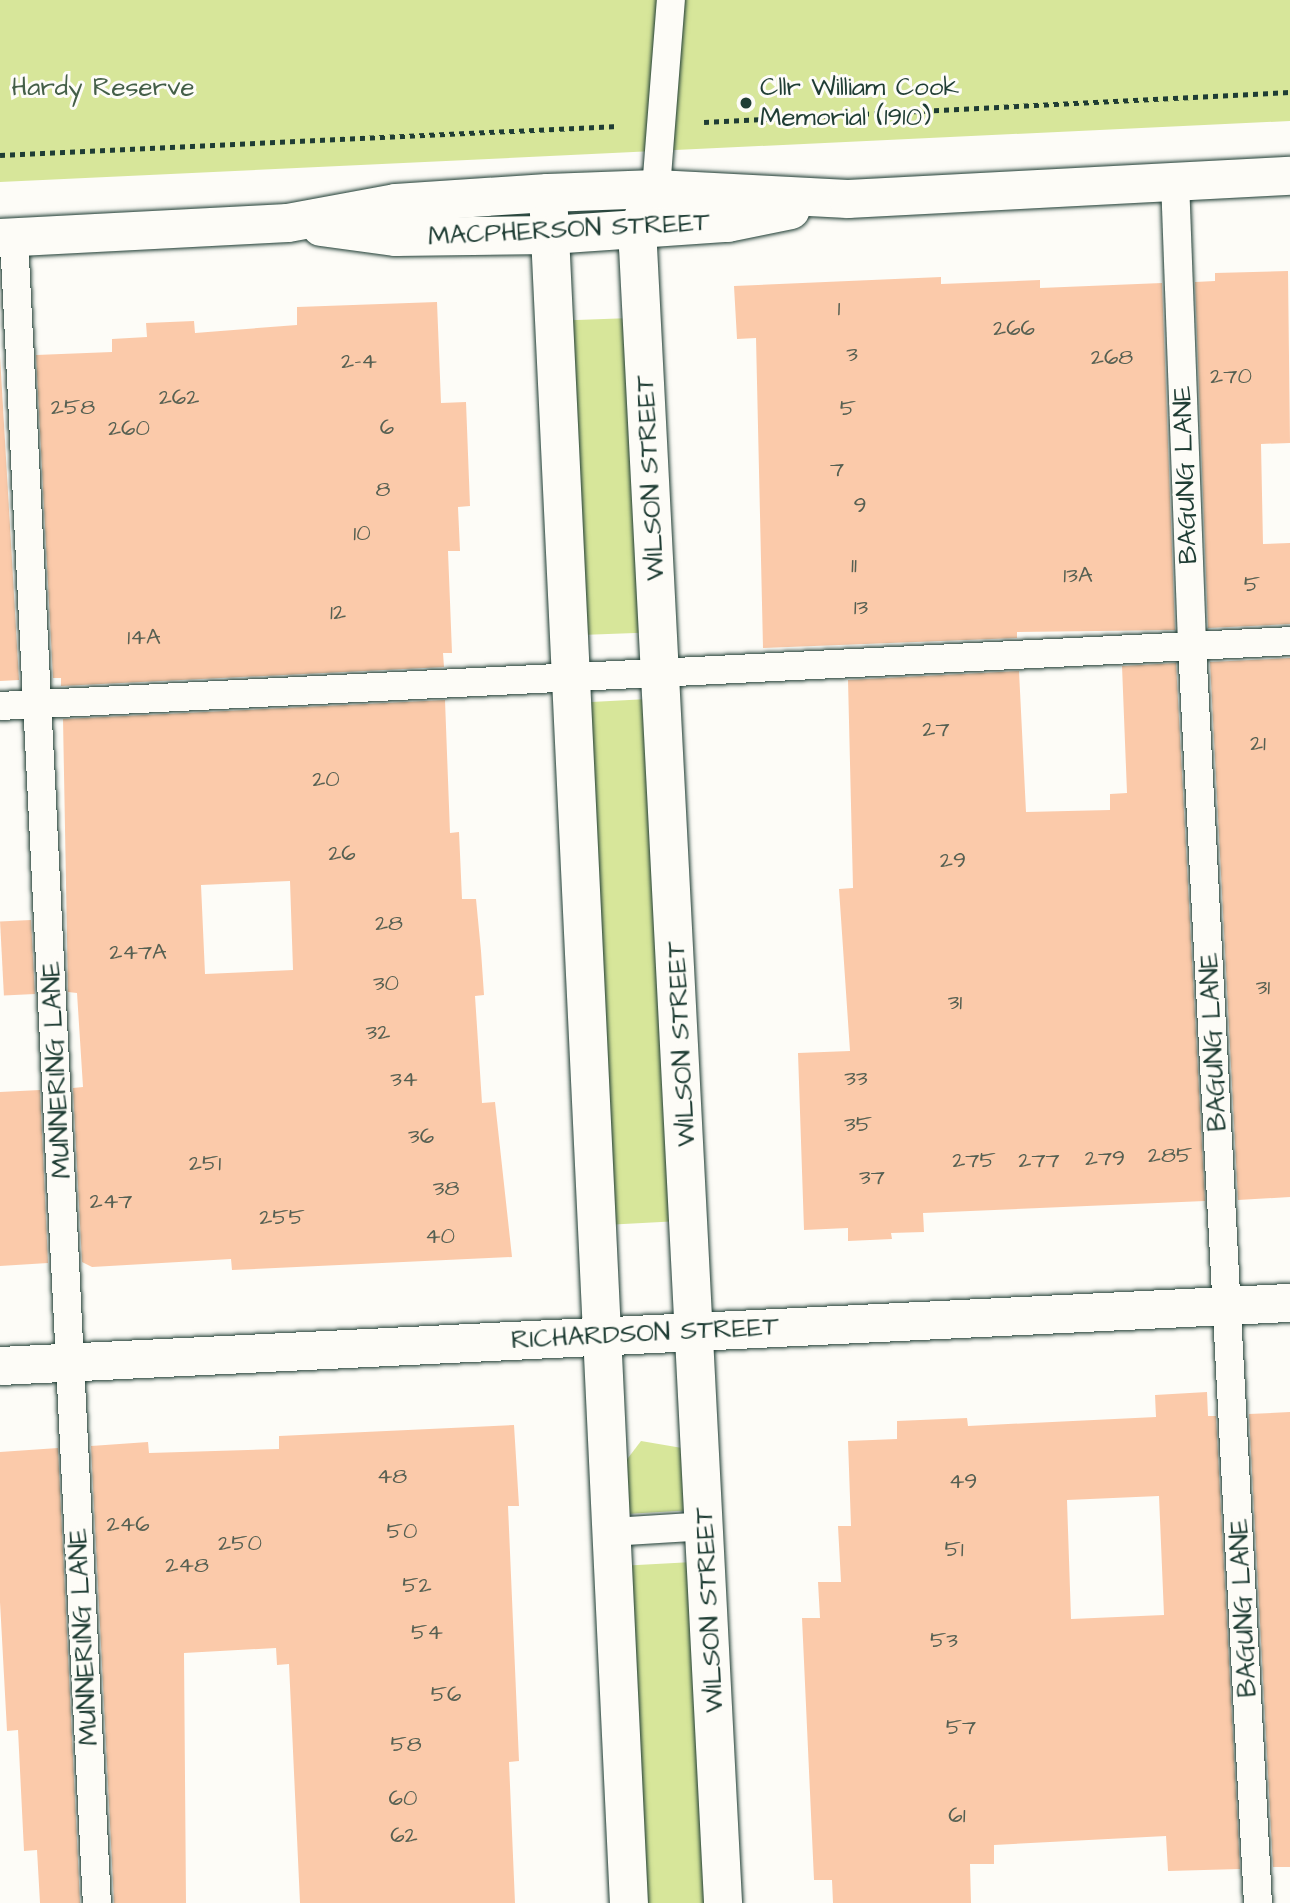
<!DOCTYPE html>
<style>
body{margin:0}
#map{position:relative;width:1290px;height:1903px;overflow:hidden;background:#fdfcf7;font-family:"Architects Daughter",sans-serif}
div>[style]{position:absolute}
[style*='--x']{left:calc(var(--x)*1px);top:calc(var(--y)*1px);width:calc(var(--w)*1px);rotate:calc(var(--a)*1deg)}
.green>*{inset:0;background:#d7e69a;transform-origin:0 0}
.building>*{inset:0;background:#fbcaaa;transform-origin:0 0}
.path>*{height:4.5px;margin-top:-2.25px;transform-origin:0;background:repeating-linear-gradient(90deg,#1f3d34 0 5px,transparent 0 10px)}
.roads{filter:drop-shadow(0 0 2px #1f3d34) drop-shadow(0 0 2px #1f3d34)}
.service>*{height:28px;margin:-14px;padding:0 14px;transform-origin:14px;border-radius:14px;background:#fdfcf7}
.minor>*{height:38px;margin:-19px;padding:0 19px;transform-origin:19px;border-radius:19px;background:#fdfcf7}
.dots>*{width:19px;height:19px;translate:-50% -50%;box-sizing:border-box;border:4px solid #fdfcf7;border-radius:50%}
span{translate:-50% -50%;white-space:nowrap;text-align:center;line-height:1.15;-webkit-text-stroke:6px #fdfcf7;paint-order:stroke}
.number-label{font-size:23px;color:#566052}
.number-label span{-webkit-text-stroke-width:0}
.park-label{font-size:26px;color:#445f48}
.poi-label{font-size:26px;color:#1f3d34}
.left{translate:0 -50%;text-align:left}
.street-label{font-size:26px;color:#1f3d34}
</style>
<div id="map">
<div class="green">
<div style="clip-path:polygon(0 0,1290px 0,1290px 121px,0 182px)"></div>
<div style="left:631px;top:318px;width:315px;height:61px;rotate:88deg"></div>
<div style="left:648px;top:699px;width:523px;height:66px;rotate:87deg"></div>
<div style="clip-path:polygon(641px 1441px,682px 1448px,694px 1510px,626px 1514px,625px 1462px)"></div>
<div style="left:693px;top:1562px;width:341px;height:79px;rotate:87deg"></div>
</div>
<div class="building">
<div style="clip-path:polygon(1288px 271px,1290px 443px,1261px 444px,1263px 544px,1290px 543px,1290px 624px,1208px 628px,1195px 282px,1215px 281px,1215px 273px)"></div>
<div style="clip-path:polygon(941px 277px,941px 284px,1040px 280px,1040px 288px,1162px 283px,1175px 630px,1017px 632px,1017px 638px,763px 648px,756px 338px,737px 339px,734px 286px)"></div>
<div style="clip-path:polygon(437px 302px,441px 403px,466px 402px,470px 506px,458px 507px,460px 551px,448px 551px,452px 653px,443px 653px,444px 667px,61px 686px,61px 678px,53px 678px,36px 355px,112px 352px,112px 339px,147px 337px,146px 323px,194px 321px,195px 333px,297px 325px,297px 307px)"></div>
<div style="clip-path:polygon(0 356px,19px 680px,0 681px)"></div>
<div style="clip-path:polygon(1290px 658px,1290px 1197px,1238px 1200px,1210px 662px)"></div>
<div style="clip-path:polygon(1176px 663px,1205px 1201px,923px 1213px,924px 1232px,891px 1233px,892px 1239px,848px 1241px,848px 1228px,804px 1230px,798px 1053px,850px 1051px,839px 889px,853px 888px,848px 680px,1019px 671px,1026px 812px,1110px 810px,1110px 794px,1127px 793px,1122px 666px)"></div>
<div style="clip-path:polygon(evenodd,445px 700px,450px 833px,459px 832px,462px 899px,476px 899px,481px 951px,484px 995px,475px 996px,482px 1103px,495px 1102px,512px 1257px,232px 1270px,231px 1259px,92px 1267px,82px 1262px,73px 1088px,83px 1087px,77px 993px,68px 992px,63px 719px,445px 700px,290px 881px,293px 970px,205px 974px,201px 885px,290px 881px)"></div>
<div style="left:31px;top:920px;width:74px;height:31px;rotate:87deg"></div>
<div style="clip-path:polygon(40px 1090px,48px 1263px,0 1266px,0 1092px)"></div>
<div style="clip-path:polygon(evenodd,1207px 1392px,1208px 1416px,1216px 1416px,1240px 1869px,1168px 1871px,1166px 1836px,994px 1845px,994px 1864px,970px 1864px,971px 1903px,833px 1903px,832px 1880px,814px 1880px,802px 1618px,820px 1618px,818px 1582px,841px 1582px,838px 1526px,851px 1526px,848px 1441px,897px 1439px,897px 1421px,967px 1418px,968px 1426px,1156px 1417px,1155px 1395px,1207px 1392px,1159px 1496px,1164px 1615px,1071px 1619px,1067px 1500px,1159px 1496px)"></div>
<div style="clip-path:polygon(1290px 1412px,1290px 1867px,1273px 1867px,1249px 1414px)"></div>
<div style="clip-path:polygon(514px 1425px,519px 1506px,508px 1506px,519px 1761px,509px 1762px,515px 1903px,300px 1903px,289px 1664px,277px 1665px,276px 1648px,184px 1653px,186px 1903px,114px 1903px,91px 1446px,148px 1442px,149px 1453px,279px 1449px,279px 1436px)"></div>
<div style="clip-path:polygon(58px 1448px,80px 1903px,40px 1903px,37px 1850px,24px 1851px,18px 1730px,7px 1731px,0 1602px,0 1452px)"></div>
</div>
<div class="path">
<div style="--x:704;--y:122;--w:587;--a:-2.93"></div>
<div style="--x:0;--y:155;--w:619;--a:-2.69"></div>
</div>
<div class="roads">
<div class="service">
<div style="--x:1175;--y:180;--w:465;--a:87.9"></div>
<div style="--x:1192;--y:645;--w:1260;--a:87"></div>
<div style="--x:656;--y:189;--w:190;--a:-85.5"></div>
<div style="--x:14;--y:238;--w:1667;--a:87.15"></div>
<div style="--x:0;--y:706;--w:1292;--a:-2.88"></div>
<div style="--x:611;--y:1532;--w:95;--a:-3.6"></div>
</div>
<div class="minor">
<div style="--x:656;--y:189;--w:46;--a:114.3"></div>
<div style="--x:637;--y:231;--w:16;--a:86"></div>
<div style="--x:638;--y:247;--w:1658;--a:87.06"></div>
<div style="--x:548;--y:193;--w:1712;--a:87.29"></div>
<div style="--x:321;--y:227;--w:76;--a:7.6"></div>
<div style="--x:396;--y:237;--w:154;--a:-0.7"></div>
<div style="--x:550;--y:235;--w:178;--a:-3.9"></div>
<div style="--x:728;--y:223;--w:64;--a:-11.7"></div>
<div style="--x:0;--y:238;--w:288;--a:-3"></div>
<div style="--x:288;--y:223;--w:110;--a:-10.5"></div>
<div style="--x:396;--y:203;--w:152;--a:-3.8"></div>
<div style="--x:548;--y:193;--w:108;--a:-2.1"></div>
<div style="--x:656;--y:189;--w:192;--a:3"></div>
<div style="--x:848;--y:199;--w:443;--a:-3"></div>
<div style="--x:0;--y:1366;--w:1292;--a:-2.8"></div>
</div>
</div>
<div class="dots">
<div style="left:746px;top:103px;background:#1f3d34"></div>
</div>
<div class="number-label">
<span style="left:839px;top:308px">1</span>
<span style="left:1014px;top:328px">266</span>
<span style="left:852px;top:354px">3</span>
<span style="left:1112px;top:357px">268</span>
<span style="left:359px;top:361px">2-4</span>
<span style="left:1231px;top:376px">270</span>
<span style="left:179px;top:397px">262</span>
<span style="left:73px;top:407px">258</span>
<span style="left:848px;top:408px">5</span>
<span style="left:387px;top:427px">6</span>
<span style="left:129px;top:428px">260</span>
<span style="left:837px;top:469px">7</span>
<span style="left:383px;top:489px">8</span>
<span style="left:860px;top:505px">9</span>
<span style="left:362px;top:533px">10</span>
<span style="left:854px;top:565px">11</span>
<span style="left:1078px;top:575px">13A</span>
<span style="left:1252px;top:584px">5</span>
<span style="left:861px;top:607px">13</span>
<span style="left:338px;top:612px">12</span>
<span style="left:144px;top:637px">14A</span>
<span style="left:936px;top:729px">27</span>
<span style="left:1258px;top:743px">21</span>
<span style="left:326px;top:779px">20</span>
<span style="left:342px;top:853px">26</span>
<span style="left:953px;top:860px">29</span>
<span style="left:389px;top:923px">28</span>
<span style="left:138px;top:952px">247A</span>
<span style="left:386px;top:983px">30</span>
<span style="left:1263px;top:987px">31</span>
<span style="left:955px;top:1002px">31</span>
<span style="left:378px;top:1032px">32</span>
<span style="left:856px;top:1078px">33</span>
<span style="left:404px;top:1079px">34</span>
<span style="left:858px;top:1124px">35</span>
<span style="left:421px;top:1136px">36</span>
<span style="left:1170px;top:1155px">285</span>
<span style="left:1105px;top:1158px">279</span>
<span style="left:974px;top:1160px">275</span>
<span style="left:1039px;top:1160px">277</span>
<span style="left:205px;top:1163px">251</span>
<span style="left:872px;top:1177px">37</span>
<span style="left:446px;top:1188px">38</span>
<span style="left:111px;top:1201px">247</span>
<span style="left:282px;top:1217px">255</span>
<span style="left:440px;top:1236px">40</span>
<span style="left:392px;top:1476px">48</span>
<span style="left:963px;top:1481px">49</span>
<span style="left:128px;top:1524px">246</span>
<span style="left:402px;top:1531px">50</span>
<span style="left:240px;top:1543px">250</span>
<span style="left:954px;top:1549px">51</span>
<span style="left:187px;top:1565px">248</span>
<span style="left:417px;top:1585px">52</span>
<span style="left:427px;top:1632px">54</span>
<span style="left:944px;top:1640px">53</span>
<span style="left:446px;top:1694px">56</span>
<span style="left:961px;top:1727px">57</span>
<span style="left:406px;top:1744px">58</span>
<span style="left:403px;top:1798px">60</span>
<span style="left:957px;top:1815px">61</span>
<span style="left:404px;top:1835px">62</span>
</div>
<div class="park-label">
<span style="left:103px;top:88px">Hardy Reserve</span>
</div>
<div class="poi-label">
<span class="left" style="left:760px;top:103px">Cllr William Cook<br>Memorial (1910)</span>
</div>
<div class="street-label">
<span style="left:569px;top:230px;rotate:-3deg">MACPHERSON STREET</span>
<span style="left:1186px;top:475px;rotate:-92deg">BAGUNG LANE</span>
<span style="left:651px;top:478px;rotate:-93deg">WILSON STREET</span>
<span style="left:1214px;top:1042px;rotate:-93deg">BAGUNG LANE</span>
<span style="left:682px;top:1044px;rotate:-93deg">WILSON STREET</span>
<span style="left:57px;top:1070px;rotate:-93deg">MUNNERING LANE</span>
<span style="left:645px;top:1334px;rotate:-3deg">RICHARDSON STREET</span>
<span style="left:1244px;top:1608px;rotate:-93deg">BAGUNG LANE</span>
<span style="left:710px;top:1610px;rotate:-93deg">WILSON STREET</span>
<span style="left:84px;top:1637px;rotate:-93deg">MUNNERING LANE</span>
</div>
</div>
